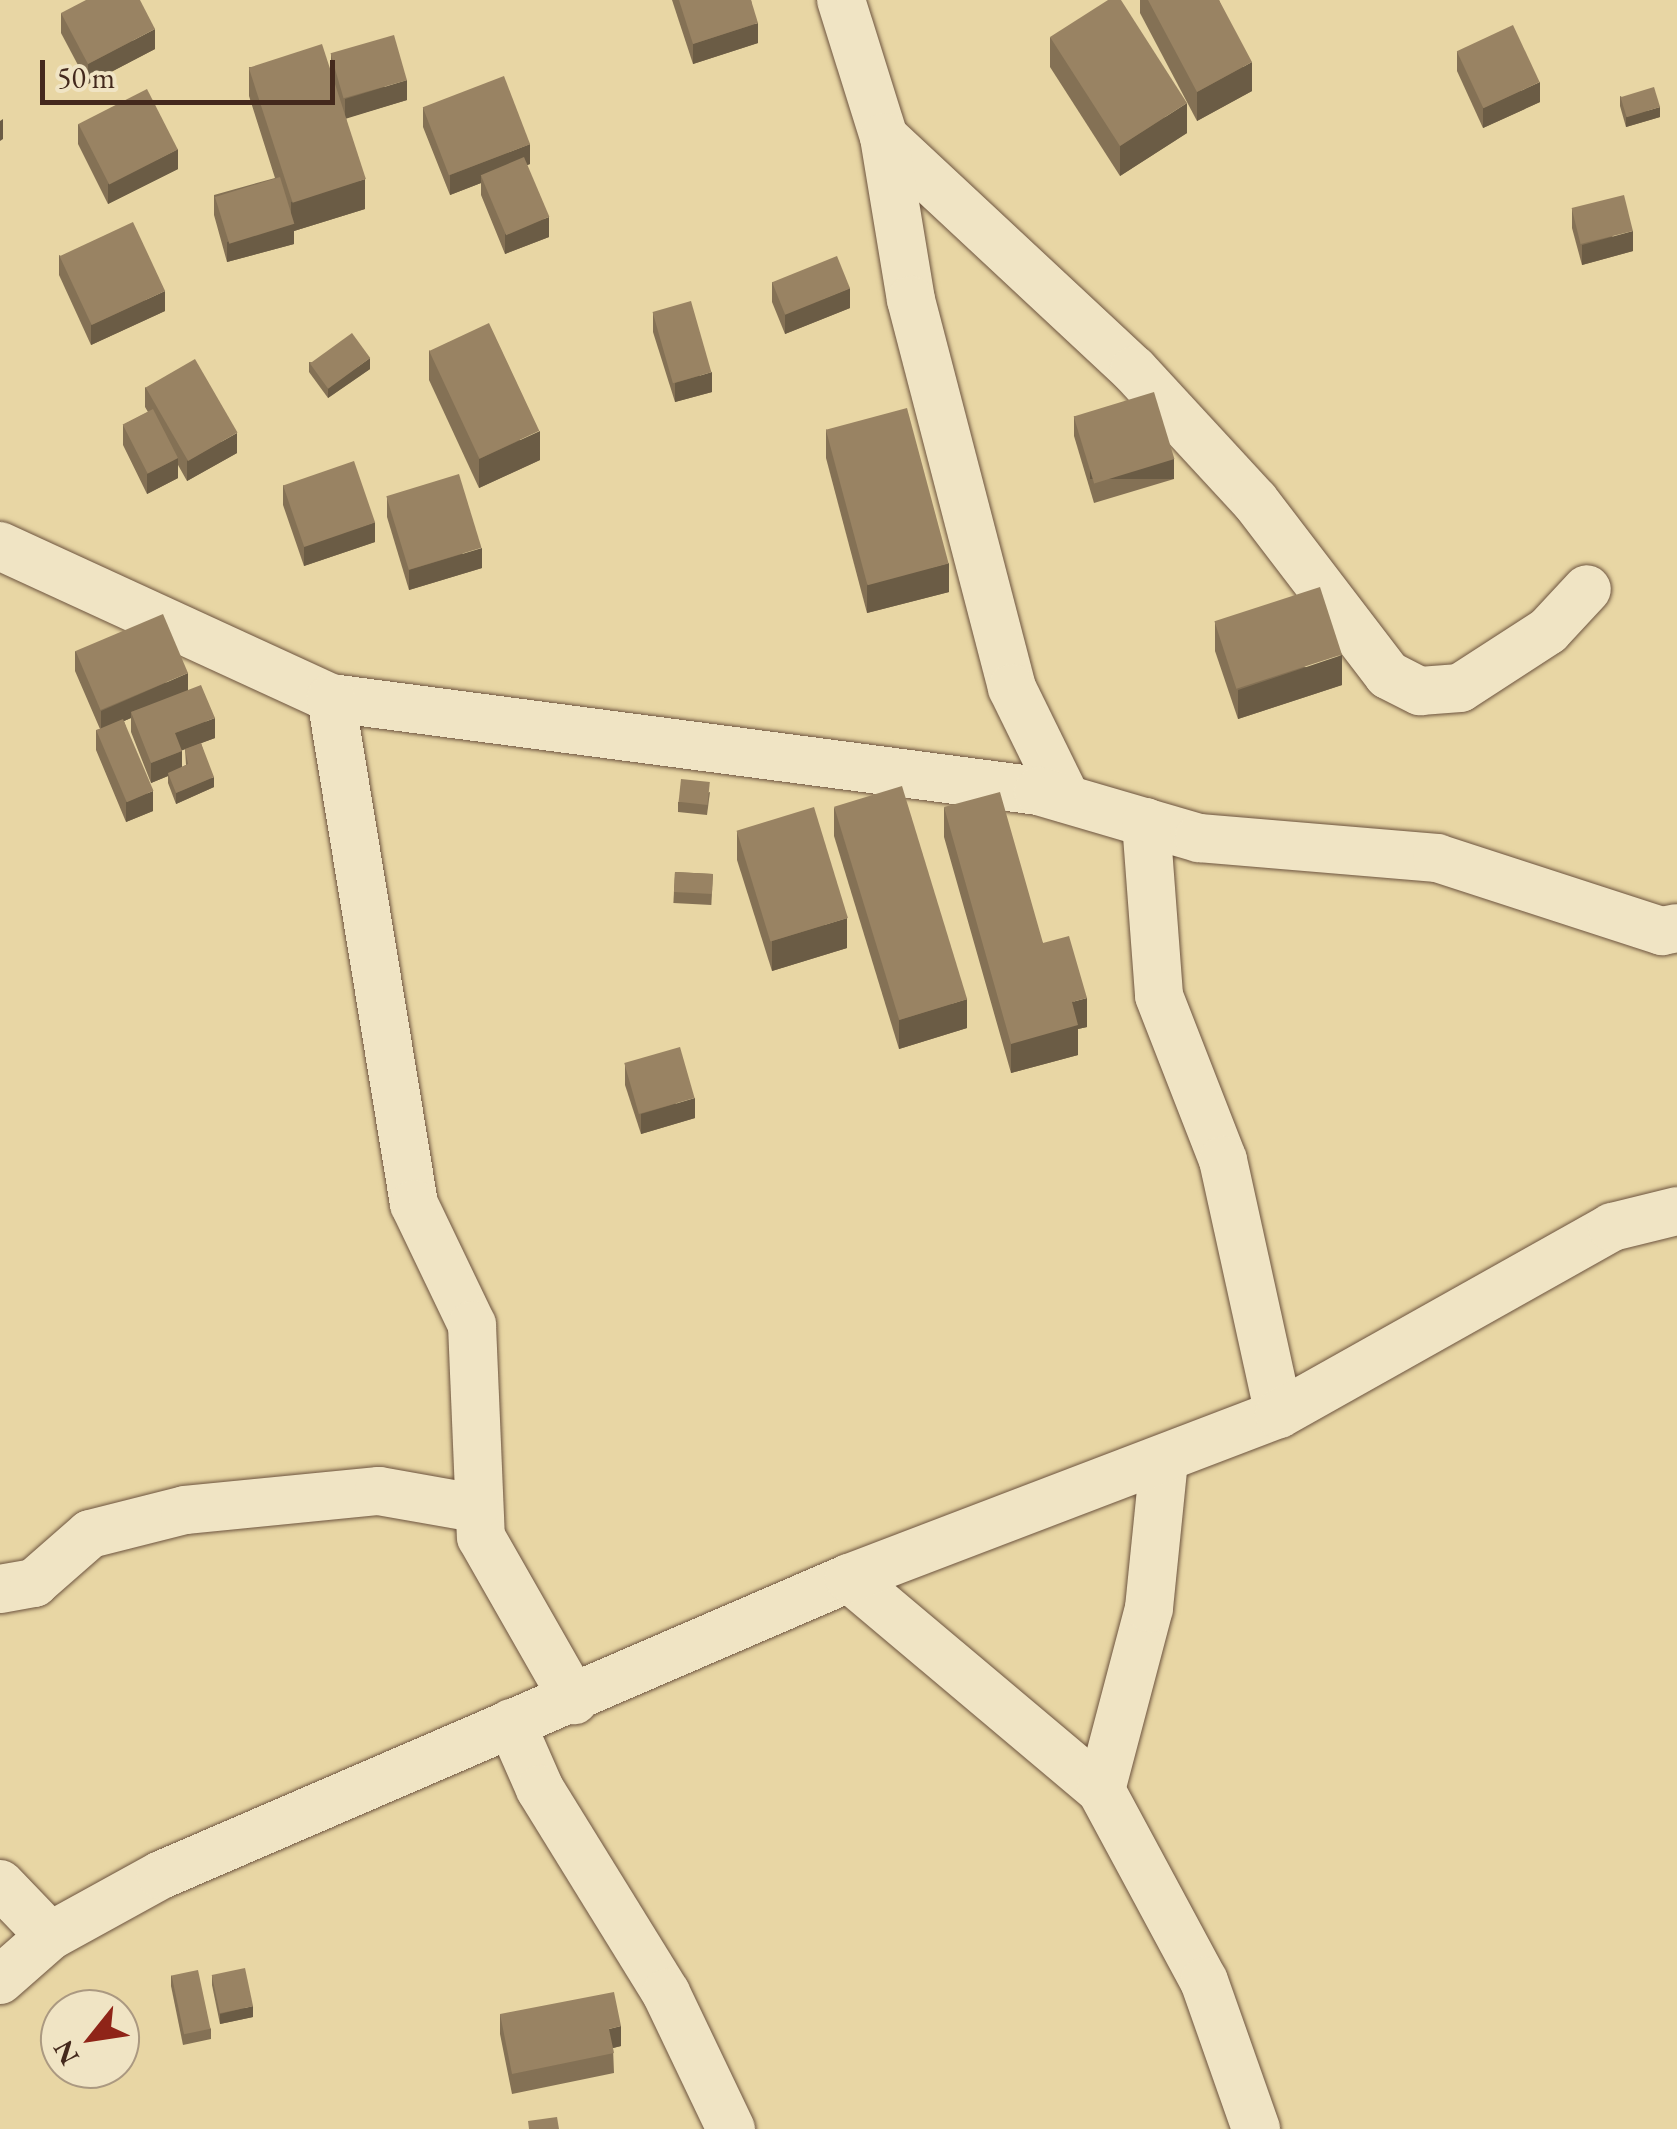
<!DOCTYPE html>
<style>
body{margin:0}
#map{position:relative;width:1677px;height:2129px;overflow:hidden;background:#e8d6a4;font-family:"EB Garamond",serif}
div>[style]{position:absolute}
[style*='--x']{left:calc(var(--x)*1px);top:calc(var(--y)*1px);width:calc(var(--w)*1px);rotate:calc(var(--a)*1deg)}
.roads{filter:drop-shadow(0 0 2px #6d543f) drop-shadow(0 0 2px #6d543f)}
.minor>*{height:48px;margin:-24px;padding:0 24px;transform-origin:24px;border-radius:24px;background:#f0e4c4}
.wall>*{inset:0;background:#847155;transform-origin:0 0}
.shaded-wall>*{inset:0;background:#6b5c45;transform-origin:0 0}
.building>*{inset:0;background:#998363;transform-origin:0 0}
span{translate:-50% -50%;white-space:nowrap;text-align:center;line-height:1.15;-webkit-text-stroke:8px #f0e4c4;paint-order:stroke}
.north{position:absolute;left:40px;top:1989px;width:100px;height:100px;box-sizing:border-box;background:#f0e4c4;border:2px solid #ab9981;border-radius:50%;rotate:240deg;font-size:28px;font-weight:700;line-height:40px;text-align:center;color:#44291d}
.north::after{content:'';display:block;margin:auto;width:35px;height:45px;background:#8f2418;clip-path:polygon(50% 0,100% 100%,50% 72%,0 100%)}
.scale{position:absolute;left:40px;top:60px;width:295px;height:45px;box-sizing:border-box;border:5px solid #44291d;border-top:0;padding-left:12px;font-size:30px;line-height:35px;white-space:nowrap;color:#44291d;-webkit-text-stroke:8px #f0e4c4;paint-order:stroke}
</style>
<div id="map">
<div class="roads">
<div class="minor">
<div style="--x:841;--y:0;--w:144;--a:72.6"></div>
<div style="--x:884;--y:137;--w:342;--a:43"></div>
<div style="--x:1134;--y:370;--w:178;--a:47.3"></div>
<div style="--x:1255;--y:501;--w:219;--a:52.6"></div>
<div style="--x:1388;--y:675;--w:36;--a:27"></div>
<div style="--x:1420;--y:691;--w:40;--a:-4.3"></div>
<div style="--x:1460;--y:688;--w:105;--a:-32.9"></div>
<div style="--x:1548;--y:631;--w:57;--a:-47.1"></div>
<div style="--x:884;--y:137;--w:165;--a:80.6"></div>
<div style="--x:911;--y:300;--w:401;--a:75.4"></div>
<div style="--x:1012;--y:688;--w:123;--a:63.9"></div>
<div style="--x:0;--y:546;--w:364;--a:24.7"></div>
<div style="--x:331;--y:698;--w:713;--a:7.49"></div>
<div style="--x:1038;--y:791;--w:168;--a:16.3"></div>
<div style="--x:1199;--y:838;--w:239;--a:4.8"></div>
<div style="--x:1437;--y:858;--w:237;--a:18"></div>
<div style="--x:1662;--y:931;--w:15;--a:-11"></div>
<div style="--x:331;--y:698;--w:513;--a:80.68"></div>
<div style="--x:414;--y:1204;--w:134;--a:64.4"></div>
<div style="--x:472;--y:1325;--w:212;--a:87.6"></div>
<div style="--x:481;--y:1537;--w:188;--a:60.3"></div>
<div style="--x:1146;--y:822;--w:174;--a:85.7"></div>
<div style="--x:1159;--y:996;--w:176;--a:68.7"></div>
<div style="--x:1223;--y:1160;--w:260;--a:77.6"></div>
<div style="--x:849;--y:1578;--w:329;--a:40.1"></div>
<div style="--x:1101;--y:1790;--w:217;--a:61.7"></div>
<div style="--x:1204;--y:1981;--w:157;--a:70.6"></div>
<div style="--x:0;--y:1589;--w:35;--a:-10"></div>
<div style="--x:34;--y:1583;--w:74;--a:-41.2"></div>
<div style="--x:90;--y:1534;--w:98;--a:-14.2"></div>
<div style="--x:185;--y:1510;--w:195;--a:-5.6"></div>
<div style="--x:379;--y:1491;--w:97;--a:10"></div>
<div style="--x:511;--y:1723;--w:72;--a:66.3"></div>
<div style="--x:540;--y:1789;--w:240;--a:58.3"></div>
<div style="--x:666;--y:1993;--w:151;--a:64.5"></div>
<div style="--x:1101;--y:1790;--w:188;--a:-75.2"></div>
<div style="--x:1149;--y:1608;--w:149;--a:-84.2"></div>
<div style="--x:0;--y:1884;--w:72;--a:46.1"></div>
<div style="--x:0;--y:1980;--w:67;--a:-41.3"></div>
<div style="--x:50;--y:1936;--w:127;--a:-28.8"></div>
<div style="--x:161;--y:1875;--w:749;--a:-23.35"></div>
<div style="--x:849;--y:1578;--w:460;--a:-20.9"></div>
<div style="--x:1279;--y:1414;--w:382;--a:-29.3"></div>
<div style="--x:1612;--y:1227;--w:67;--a:-13.8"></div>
</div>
</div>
<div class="wall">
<div style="clip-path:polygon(672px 0,751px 0,758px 43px,693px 64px)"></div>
<div style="clip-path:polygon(1140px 0,1219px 0,1252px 91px,1197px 121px,1140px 13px)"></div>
<div style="clip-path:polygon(61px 13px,155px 49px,88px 84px,61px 33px)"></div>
<div style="clip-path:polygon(1050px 37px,1187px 133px,1120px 176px,1050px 67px)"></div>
<div style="clip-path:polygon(1457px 51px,1540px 102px,1483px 128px,1457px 71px)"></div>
<div style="clip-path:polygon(331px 54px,407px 100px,346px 118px,365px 209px,294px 231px,294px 244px,227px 262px,214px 215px,214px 195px,275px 178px,249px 96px,249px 67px,331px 72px)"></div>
<div style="clip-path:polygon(1620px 96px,1660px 117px,1626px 127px,1620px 106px)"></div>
<div style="clip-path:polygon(423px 107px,530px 164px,527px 165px,549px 237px,505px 254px,481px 195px,481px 183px,450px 195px,423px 127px)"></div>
<div style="clip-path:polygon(78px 124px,178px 169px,108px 204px,78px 144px)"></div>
<div style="clip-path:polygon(1572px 208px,1633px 251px,1582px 265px,1572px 228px)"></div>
<div style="clip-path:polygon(59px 255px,165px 311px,91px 345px,59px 275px)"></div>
<div style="clip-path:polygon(772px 282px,850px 308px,785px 334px,772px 302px)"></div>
<div style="clip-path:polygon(653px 312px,712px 392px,675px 402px,653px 332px)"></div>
<div style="clip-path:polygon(429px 350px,540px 460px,479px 488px,429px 380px)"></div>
<div style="clip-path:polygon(309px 362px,370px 369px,328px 398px,309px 372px)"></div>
<div style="clip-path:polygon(145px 387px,237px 453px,187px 481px,178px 465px,178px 478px,147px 494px,123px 445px,123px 425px,148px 412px,145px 407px)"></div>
<div style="clip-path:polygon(1074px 416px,1174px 479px,1094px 503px,1074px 436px)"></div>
<div style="clip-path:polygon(826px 429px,949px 592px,867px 613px,826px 458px)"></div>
<div style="clip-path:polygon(283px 485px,375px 542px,304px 566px,283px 505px)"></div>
<div style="clip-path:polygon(387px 497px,482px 568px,409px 590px,387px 517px)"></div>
<div style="clip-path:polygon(1215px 622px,1342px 685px,1238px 719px,1215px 651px)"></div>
<div style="clip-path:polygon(evenodd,75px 651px,188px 690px,215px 738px,201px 743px,214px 787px,176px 804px,168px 783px,168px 776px,151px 783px,131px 732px,131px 718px,124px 721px,153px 811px,126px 822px,96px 750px,96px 730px,100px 729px,75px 671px,75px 651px,185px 749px,186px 765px,182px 767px,182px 750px,185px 749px)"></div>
<div style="clip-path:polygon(710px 792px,707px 815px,678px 812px,678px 802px)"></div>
<div style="clip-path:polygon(834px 807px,967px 1028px,899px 1049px,834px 836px)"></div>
<div style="clip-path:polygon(944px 807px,1043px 943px,1087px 1027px,1078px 1029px,1078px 1055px,1011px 1073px,944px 837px)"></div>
<div style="clip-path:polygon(737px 831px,847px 948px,772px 971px,737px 860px)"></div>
<div style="left:675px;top:872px;width:38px;height:31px;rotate:3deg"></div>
<div style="clip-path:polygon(625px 1065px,695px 1118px,641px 1134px,625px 1085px)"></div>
<div style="clip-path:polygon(171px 1975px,211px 2029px,211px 2039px,183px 2045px,171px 1986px)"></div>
<div style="clip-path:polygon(212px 1975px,253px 2017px,220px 2024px,212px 1985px)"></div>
<div style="clip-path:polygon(500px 2014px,621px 2046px,613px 2048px,614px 2073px,512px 2094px,500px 2034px)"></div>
</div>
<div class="shaded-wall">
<div style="clip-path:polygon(758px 23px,758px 43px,693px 64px,693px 44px)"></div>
<div style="clip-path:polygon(155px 29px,155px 49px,88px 84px,88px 64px)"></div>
<div style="clip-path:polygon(1252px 62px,1252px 91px,1197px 121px,1197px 92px)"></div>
<div style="clip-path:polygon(407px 80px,407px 100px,345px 119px,345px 99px)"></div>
<div style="clip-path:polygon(1540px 82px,1540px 102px,1483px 128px,1483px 108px)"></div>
<div style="clip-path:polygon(1187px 103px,1187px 133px,1120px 176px,1120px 146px)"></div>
<div style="clip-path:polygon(1660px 107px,1660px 117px,1626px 127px,1626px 117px)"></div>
<div style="clip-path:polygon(3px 119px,3px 139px,0 141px,0 121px)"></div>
<div style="clip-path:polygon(530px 144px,530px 164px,484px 182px,481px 175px,481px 183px,450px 195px,450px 175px)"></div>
<div style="clip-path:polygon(178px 149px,178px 169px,108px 204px,108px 184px)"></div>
<div style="clip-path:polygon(365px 179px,365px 209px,294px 231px,294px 244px,227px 262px,227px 242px,291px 224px,291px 202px)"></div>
<div style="clip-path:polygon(549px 217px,549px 237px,505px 254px,505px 234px)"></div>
<div style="clip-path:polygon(1633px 231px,1633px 251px,1582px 265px,1582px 245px)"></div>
<div style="clip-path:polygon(850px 288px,850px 308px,785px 334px,785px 314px)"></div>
<div style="clip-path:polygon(165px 291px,165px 311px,91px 345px,91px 325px)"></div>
<div style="clip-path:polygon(370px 358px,370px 369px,328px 398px,328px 388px)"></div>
<div style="clip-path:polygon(712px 372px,712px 392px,675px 402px,675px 383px)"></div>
<div style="clip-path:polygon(540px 431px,540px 460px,479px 488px,479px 459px)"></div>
<div style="clip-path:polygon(237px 433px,237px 453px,187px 481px,187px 461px)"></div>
<div style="clip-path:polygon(178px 458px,178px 478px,147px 494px,147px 474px)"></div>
<div style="left:1174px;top:459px;width:20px;height:84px;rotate:90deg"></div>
<div style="clip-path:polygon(375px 522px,375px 542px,304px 566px,304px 546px)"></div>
<div style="clip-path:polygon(482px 548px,482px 568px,409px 590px,409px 570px)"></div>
<div style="clip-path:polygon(949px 563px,949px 592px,867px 613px,867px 584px)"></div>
<div style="clip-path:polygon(1342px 655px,1342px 685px,1238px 719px,1238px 690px)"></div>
<div style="clip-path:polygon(188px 673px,188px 693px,131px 712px,131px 718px,101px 731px,101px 711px)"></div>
<div style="clip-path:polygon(215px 718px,215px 738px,175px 753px,175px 733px)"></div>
<div style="clip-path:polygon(182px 751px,182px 771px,168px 773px,168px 776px,151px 783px,151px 763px)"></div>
<div style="clip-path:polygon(214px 777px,214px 787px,176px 804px,176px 793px)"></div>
<div style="clip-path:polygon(153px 791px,153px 811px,126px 822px,126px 802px)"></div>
<div style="clip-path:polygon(847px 918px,847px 948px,772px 971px,772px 941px)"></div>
<div style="clip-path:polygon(1087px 998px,1087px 1027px,1078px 1029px,1078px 1055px,1011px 1073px,1011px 1044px,1072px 1002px)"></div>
<div style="clip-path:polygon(967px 999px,967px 1028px,899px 1049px,899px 1020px)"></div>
<div style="clip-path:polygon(695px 1098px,695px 1118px,641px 1134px,641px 1114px)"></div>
<div style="clip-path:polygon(253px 2006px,253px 2017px,220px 2024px,220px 2014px)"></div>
<div style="clip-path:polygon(621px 2026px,621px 2046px,609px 2049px,609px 2029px)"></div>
</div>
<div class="building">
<div style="clip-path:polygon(86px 0,140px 0,155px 29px,88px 64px,61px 13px)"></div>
<div style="clip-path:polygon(679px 0,751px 0,758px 23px,693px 44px)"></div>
<div style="clip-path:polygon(1108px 0,1121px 0,1187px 103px,1120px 146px,1050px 37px)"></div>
<div style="clip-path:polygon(1148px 0,1219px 0,1252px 62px,1197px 92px)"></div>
<div style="left:1513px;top:25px;width:63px;height:62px;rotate:65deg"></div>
<div style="left:394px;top:35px;width:47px;height:66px;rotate:74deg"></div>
<div style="left:322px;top:44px;width:142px;height:77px;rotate:72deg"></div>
<div style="left:504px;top:76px;width:73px;height:87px;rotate:69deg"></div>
<div style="left:1654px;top:87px;width:21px;height:35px;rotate:73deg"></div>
<div style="left:147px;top:89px;width:68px;height:77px;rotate:63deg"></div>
<div style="left:524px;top:157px;width:65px;height:47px;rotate:67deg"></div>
<div style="left:280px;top:177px;width:49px;height:68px;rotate:73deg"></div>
<div style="left:1624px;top:195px;width:37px;height:54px;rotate:76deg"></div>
<div style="left:133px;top:222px;width:76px;height:81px;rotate:65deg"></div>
<div style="left:837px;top:256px;width:35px;height:70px;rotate:68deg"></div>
<div style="left:691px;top:301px;width:74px;height:40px;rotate:74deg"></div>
<div style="left:489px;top:323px;width:119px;height:66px;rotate:65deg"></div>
<div style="left:352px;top:333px;width:31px;height:52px;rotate:54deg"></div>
<div style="left:195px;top:359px;width:85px;height:57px;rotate:60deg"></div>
<div style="left:1154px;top:392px;width:70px;height:84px;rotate:73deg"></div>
<div style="left:907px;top:408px;width:161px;height:84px;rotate:75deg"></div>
<div style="left:153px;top:409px;width:55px;height:34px;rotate:63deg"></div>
<div style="left:354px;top:461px;width:65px;height:75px;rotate:71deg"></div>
<div style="left:459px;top:474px;width:77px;height:76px;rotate:73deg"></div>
<div style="left:1320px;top:587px;width:71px;height:111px;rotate:72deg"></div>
<div style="left:163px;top:614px;width:64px;height:95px;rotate:67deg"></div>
<div style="clip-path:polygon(201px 685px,215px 718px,175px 733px,182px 751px,151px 763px,131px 712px)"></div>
<div style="left:123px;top:719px;width:78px;height:29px;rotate:67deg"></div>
<div style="clip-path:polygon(201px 743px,214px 777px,176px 793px,168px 773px,188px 764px,185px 749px)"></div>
<div style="left:681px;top:779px;width:29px;height:23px;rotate:6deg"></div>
<div style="left:902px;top:786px;width:223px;height:71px;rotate:73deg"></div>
<div style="clip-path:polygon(1000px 792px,1043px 943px,1069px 936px,1087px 998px,1072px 1002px,1078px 1025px,1011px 1044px,944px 807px)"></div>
<div style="left:814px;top:807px;width:116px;height:81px;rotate:73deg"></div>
<div style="left:675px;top:872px;width:38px;height:20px;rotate:3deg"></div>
<div style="left:680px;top:1047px;width:53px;height:58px;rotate:74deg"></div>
<div style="left:245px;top:1968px;width:39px;height:34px;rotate:78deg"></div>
<div style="left:198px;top:1970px;width:60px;height:27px;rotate:78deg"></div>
<div style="clip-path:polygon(614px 1992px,621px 2026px,609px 2029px,614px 2053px,512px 2074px,500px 2014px)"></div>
<div style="clip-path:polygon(557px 2117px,559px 2129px,529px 2129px,528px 2121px)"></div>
</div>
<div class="north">N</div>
<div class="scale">50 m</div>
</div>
